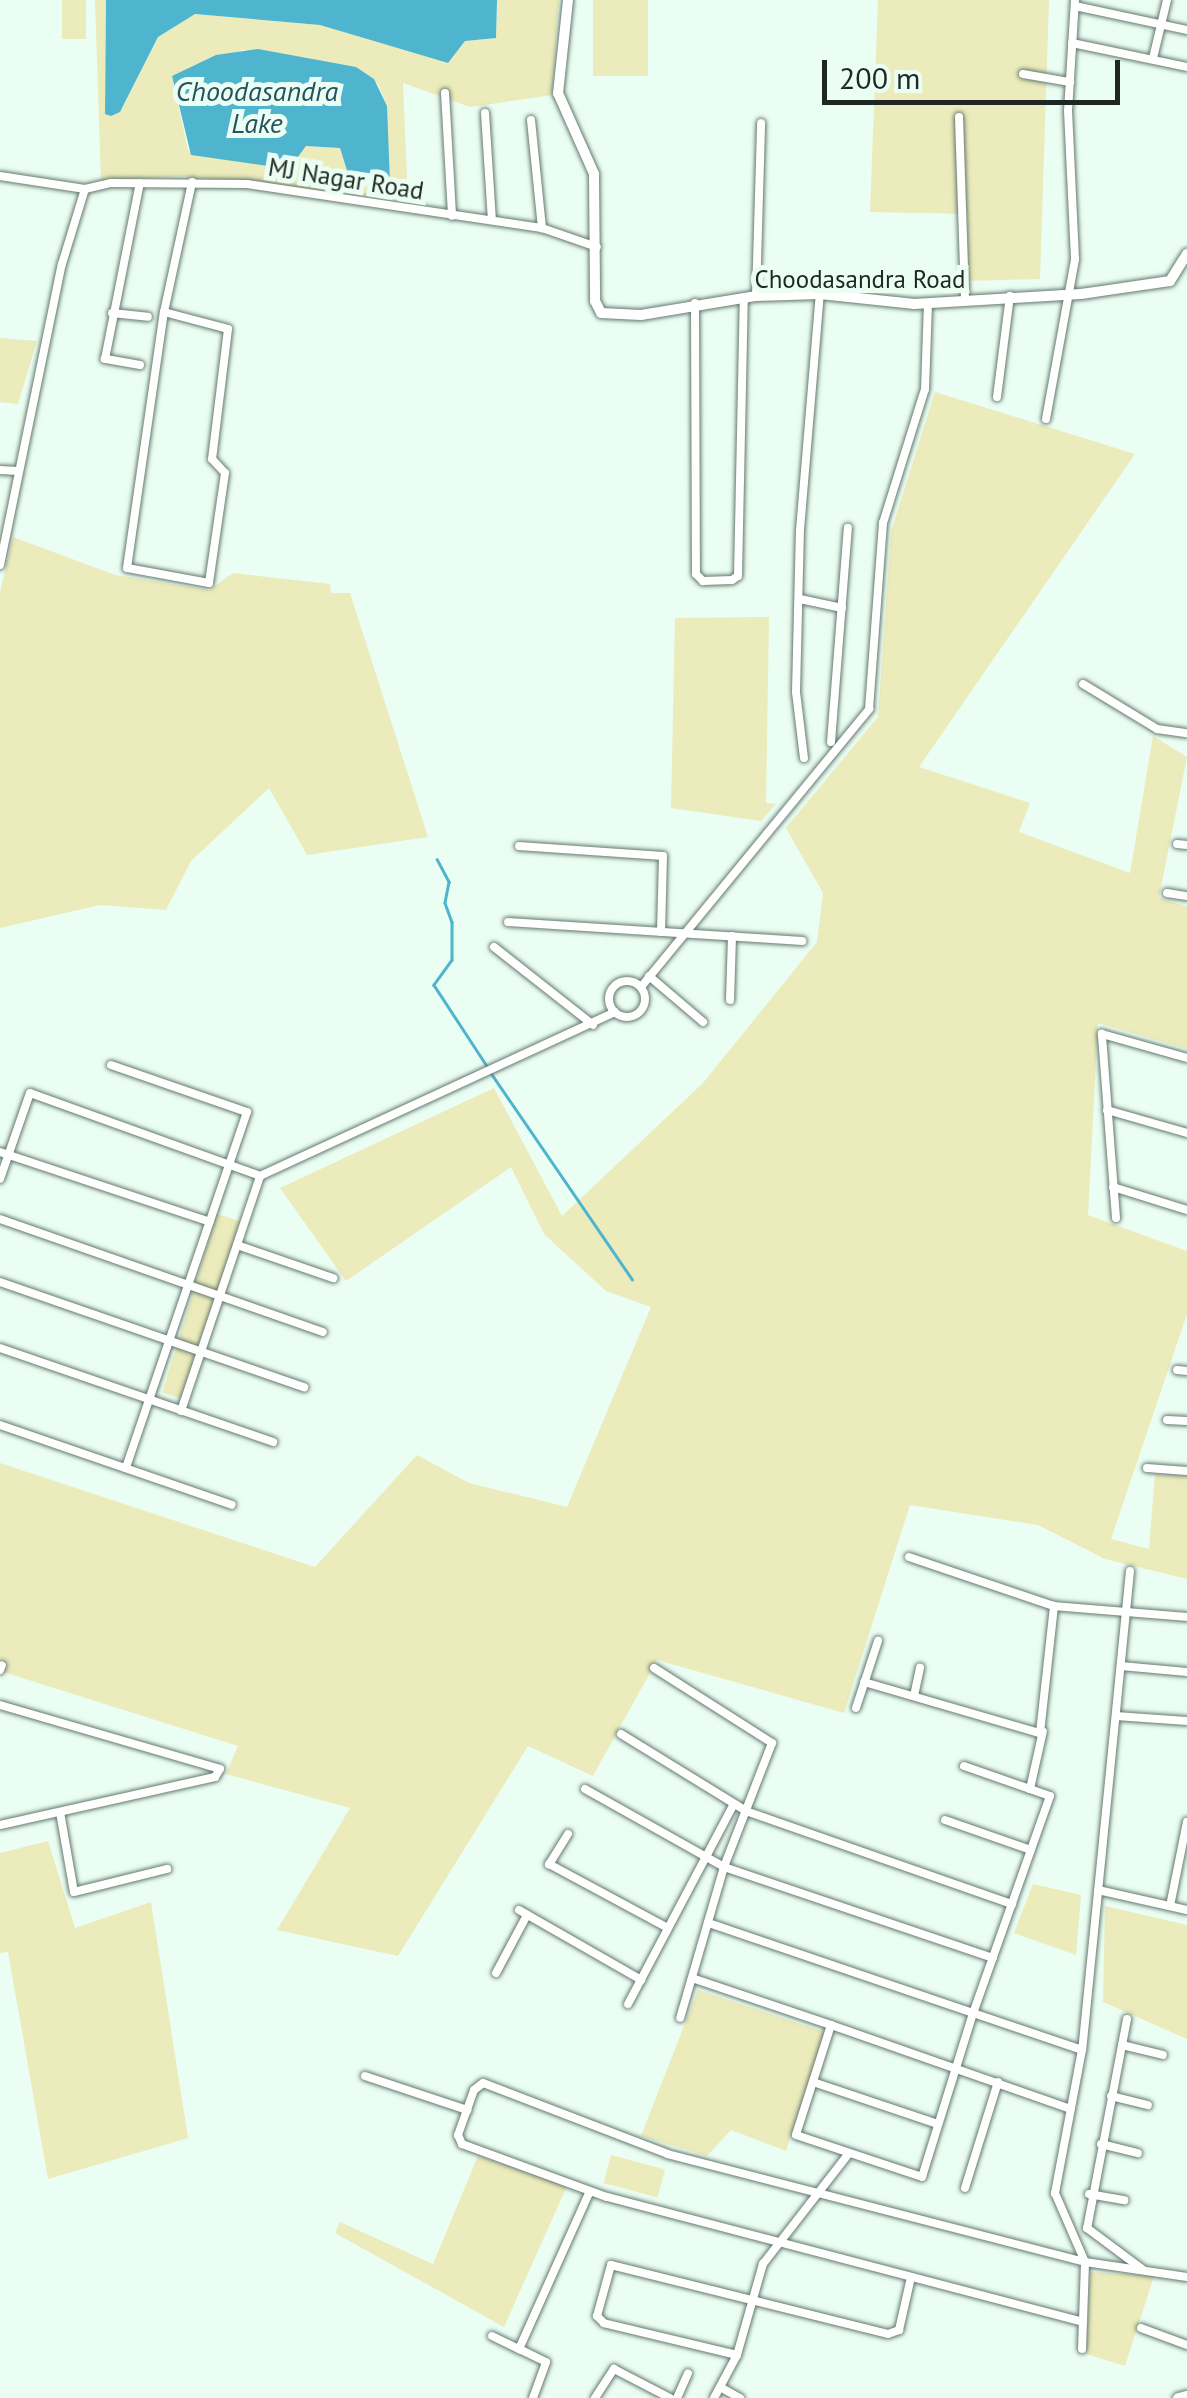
<!DOCTYPE html>
<style>
body{margin:0}
#map{position:relative;width:1187px;height:2398px;overflow:hidden;background:#ebfef4;font-family:"PT Sans",sans-serif}
div>[style]{position:absolute}
[style*='--x']{left:calc(var(--x)*1px);top:calc(var(--y)*1px);width:calc(var(--w)*1px);rotate:calc(var(--a)*1deg)}
.green>*{inset:0;background:#ebebbb;transform-origin:0 0}
.water>*{inset:0;background:#4fb4cd}
.stream>*{height:2.5px;margin:-1.25px;padding:0 1.25px;transform-origin:1.25px;border-radius:1.25px;background:#4fb4cd}
.roads{filter:drop-shadow(0 0 2px #64796e) drop-shadow(0 0 2px #64796e)}
.minor>*{height:8px;margin:-4px;padding:0 4px;transform-origin:4px;border-radius:4px;background:#fff}
.minor>.ring{margin:-4px;padding:0;box-sizing:content-box;background:none;border:8px solid #fff;border-radius:50%}
.tertiary>*{height:10px;margin:-5px;padding:0 5px;transform-origin:5px;border-radius:5px;background:#fff}
.secondary>*{height:11px;margin:-5.5px;padding:0 5.5px;transform-origin:5.5px;border-radius:5.5px;background:#fff}
span{translate:-50% -50%;white-space:nowrap;text-align:center;line-height:1.15;-webkit-text-stroke:10px #ebfef4;paint-order:stroke}
.street-label{font-size:25px;color:#1e2723}
.water-label{font-size:28px;color:#26525e;font-style:italic}
.scale{position:absolute;left:822px;top:60px;width:298px;height:45px;box-sizing:border-box;border:5px solid #1e2723;border-top:0;padding-left:12px;font-size:30px;line-height:35px;white-space:nowrap;color:#1e2723;-webkit-text-stroke:8px #ebfef4;paint-order:stroke}
</style>
<div id="map">
<div class="green">
<div style="left:62px;top:0;width:24px;height:39px"></div>
<div style="clip-path:polygon(evenodd,95px 0,106px 0,105px 113px,122px 109px,158px 37px,195px 14px,320px 25px,448px 63px,465px 41px,496px 38px,497px 0,559px 0,552px 95px,470px 107px,403px 83px,408px 200px,181px 176px,101px 181px,95px 0,243px 50px,356px 67px,378px 84px,387px 106px,350px 180px,340px 148px,306px 146px,289px 169px,188px 150px,172px 76px,243px 50px)"></div>
<div style="left:593px;top:0;width:55px;height:76px"></div>
<div style="clip-path:polygon(878px 0,1049px 0,1040px 279px,967px 281px,968px 214px,870px 212px)"></div>
<div style="clip-path:polygon(0 338px,37px 341px,18px 404px,0 402px)"></div>
<div style="clip-path:polygon(935px 392px,1135px 454px,919px 767px,1030px 803px,1019px 832px,1130px 873px,1153px 736px,1187px 757px,1159px 897px,1187px 907px,1187px 1049px,1098px 1023px,1088px 1215px,1187px 1251px,1187px 1314px,1111px 1539px,1149px 1549px,1155px 1474px,1187px 1476px,1187px 1579px,1105px 1559px,1038px 1525px,910px 1505px,844px 1713px,657px 1660px,593px 1776px,528px 1746px,398px 1956px,277px 1930px,350px 1808px,226px 1774px,238px 1746px,0 1671px,0 1463px,315px 1567px,417px 1455px,469px 1483px,567px 1507px,651px 1307px,606px 1291px,544px 1234px,511px 1167px,346px 1281px,280px 1188px,494px 1088px,562px 1216px,703px 1083px,817px 942px,823px 893px,786px 828px,878px 717px,891px 532px)"></div>
<div style="clip-path:polygon(13px 537px,115px 575px,209px 590px,233px 573px,330px 584px,331px 593px,350px 593px,428px 837px,307px 855px,269px 788px,191px 861px,166px 910px,100px 905px,0 928px,0 592px)"></div>
<div style="clip-path:polygon(769px 617px,766px 803px,776px 804px,761px 821px,671px 808px,675px 618px)"></div>
<div style="left:217px;top:1214px;width:24px;height:187px;rotate:17deg"></div>
<div style="clip-path:polygon(48px 1841px,75px 1928px,151px 1902px,188px 2138px,48px 2179px,8px 1952px,0 1953px,0 1853px)"></div>
<div style="clip-path:polygon(1033px 1884px,1081px 1895px,1076px 1955px,1014px 1933px)"></div>
<div style="clip-path:polygon(1105px 1906px,1187px 1925px,1187px 2039px,1103px 2002px)"></div>
<div style="clip-path:polygon(698px 1990px,825px 2032px,786px 2151px,731px 2130px,707px 2156px,641px 2136px)"></div>
<div style="left:611px;top:2155px;width:56px;height:29px;rotate:15deg"></div>
<div style="clip-path:polygon(478px 2156px,567px 2186px,504px 2327px,335px 2233px,340px 2222px,433px 2264px)"></div>
<div style="clip-path:polygon(1090px 2272px,1154px 2276px,1125px 2366px,1086px 2354px)"></div>
</div>
<div class="water">
<div style="clip-path:polygon(106px 0,497px 0,496px 38px,465px 41px,448px 63px,320px 25px,195px 14px,158px 37px,120px 112px,111px 116px,105px 114px)"></div>
<div style="clip-path:polygon(258px 49px,356px 67px,374px 79px,387px 106px,390px 184px,381px 189px,350px 180px,340px 148px,306px 146px,289px 169px,191px 155px,172px 76px,216px 55px)"></div>
</div>
<div class="stream">
<div style="--x:437;--y:859;--w:26;--a:62"></div>
<div style="--x:449;--y:882;--w:21;--a:101"></div>
<div style="--x:445;--y:903;--w:20;--a:70"></div>
<div style="--x:452;--y:922;--w:38;--a:90"></div>
<div style="--x:452;--y:960;--w:31;--a:126"></div>
<div style="--x:434;--y:985;--w:97;--a:56.8"></div>
<div style="--x:491;--y:1073;--w:250;--a:55.6"></div>
</div>
<div class="roads">
<div class="minor">
<div style="--x:1075;--y:6;--w:115;--a:12.1"></div>
<div style="--x:1072;--y:43;--w:117;--a:11.8"></div>
<div style="--x:1153;--y:58;--w:60;--a:-76.4"></div>
<div style="--x:1023;--y:74;--w:48;--a:9.7"></div>
<div style="--x:445;--y:93;--w:123;--a:86.7"></div>
<div style="--x:485;--y:113;--w:107;--a:86.3"></div>
<div style="--x:959;--y:117;--w:183;--a:88.1"></div>
<div style="--x:531;--y:120;--w:109;--a:84.2"></div>
<div style="--x:0;--y:176;--w:86;--a:8.7"></div>
<div style="--x:85;--y:189;--w:27;--a:-13"></div>
<div style="--x:111;--y:183;--w:136;--a:0.4"></div>
<div style="--x:247;--y:184;--w:298;--a:8.5"></div>
<div style="--x:542;--y:228;--w:58;--a:19.1"></div>
<div style="--x:756;--y:296;--w:173;--a:-88.3"></div>
<div style="--x:695;--y:303;--w:271;--a:89.8"></div>
<div style="--x:696;--y:574;--w:10;--a:45"></div>
<div style="--x:703;--y:581;--w:29;--a:-2"></div>
<div style="--x:732;--y:580;--w:7;--a:-34"></div>
<div style="--x:738;--y:576;--w:277;--a:-88.8"></div>
<div style="--x:164;--y:312;--w:66;--a:14.9"></div>
<div style="--x:228;--y:329;--w:131;--a:97"></div>
<div style="--x:212;--y:459;--w:19;--a:47"></div>
<div style="--x:225;--y:473;--w:111;--a:98.3"></div>
<div style="--x:209;--y:583;--w:83;--a:-169.6"></div>
<div style="--x:127;--y:568;--w:259;--a:-81.8"></div>
<div style="--x:164;--y:312;--w:133;--a:-77.8"></div>
<div style="--x:112;--y:313;--w:36;--a:6"></div>
<div style="--x:140;--y:365;--w:36;--a:-170"></div>
<div style="--x:105;--y:359;--w:179;--a:-78.8"></div>
<div style="--x:997;--y:397;--w:102;--a:-82.7"></div>
<div style="--x:1046;--y:419;--w:163;--a:-79.7"></div>
<div style="--x:1075;--y:259;--w:148;--a:-92.7"></div>
<div style="--x:1068;--y:111;--w:111;--a:-86.4"></div>
<div style="--x:0;--y:470;--w:18;--a:3"></div>
<div style="--x:0;--y:565;--w:307;--a:-78.4"></div>
<div style="--x:62;--y:264;--w:78;--a:-73"></div>
<div style="--x:800;--y:599;--w:43;--a:12.1"></div>
<div style="--x:1083;--y:684;--w:87;--a:31.3"></div>
<div style="--x:1157;--y:729;--w:30;--a:8"></div>
<div style="--x:831;--y:742;--w:215;--a:-85.5"></div>
<div style="--x:804;--y:758;--w:66;--a:-96.9"></div>
<div style="--x:796;--y:692;--w:162;--a:-88.6"></div>
<div style="--x:800;--y:530;--w:237;--a:-85.2"></div>
<div style="--x:1177;--y:844;--w:10;--a:6"></div>
<div style="--x:519;--y:846;--w:144;--a:4"></div>
<div style="--x:663;--y:856;--w:76;--a:91.5"></div>
<div style="--x:1167;--y:893;--w:20;--a:9"></div>
<div style="--x:508;--y:922;--w:295;--a:3.7"></div>
<div style="--x:494;--y:947;--w:126;--a:38.2"></div>
<div style="--x:649;--y:976;--w:71;--a:40.4"></div>
<div class="ring" style="left:609px;top:981px;width:28px;height:28px"></div>
<div style="--x:641;--y:987;--w:360;--a:-50.6"></div>
<div style="--x:869;--y:709;--w:187;--a:-85.7"></div>
<div style="--x:883;--y:523;--w:140;--a:-72.6"></div>
<div style="--x:925;--y:389;--w:86;--a:-88"></div>
<div style="--x:730;--y:1000;--w:64;--a:-88.2"></div>
<div style="--x:111;--y:1065;--w:144;--a:19.1"></div>
<div style="--x:247;--y:1112;--w:376;--a:108.8"></div>
<div style="--x:1107;--y:1110;--w:83;--a:16"></div>
<div style="--x:0;--y:1152;--w:221;--a:18.4"></div>
<div style="--x:0;--y:1179;--w:91;--a:-70.8"></div>
<div style="--x:30;--y:1093;--w:245;--a:19.8"></div>
<div style="--x:260;--y:1176;--w:391;--a:-24.8"></div>
<div style="--x:1113;--y:1187;--w:77;--a:17.3"></div>
<div style="--x:1116;--y:1218;--w:185;--a:-94.4"></div>
<div style="--x:1102;--y:1034;--w:88;--a:15.8"></div>
<div style="--x:0;--y:1219;--w:342;--a:19.3"></div>
<div style="--x:237;--y:1245;--w:102;--a:19"></div>
<div style="--x:0;--y:1282;--w:322;--a:19.1"></div>
<div style="--x:0;--y:1348;--w:289;--a:19"></div>
<div style="--x:1177;--y:1370;--w:10;--a:6"></div>
<div style="--x:181;--y:1411;--w:248;--a:-71.4"></div>
<div style="--x:1167;--y:1420;--w:20;--a:3"></div>
<div style="--x:0;--y:1425;--w:245;--a:19"></div>
<div style="--x:1147;--y:1468;--w:40;--a:4.3"></div>
<div style="--x:909;--y:1557;--w:153;--a:18.7"></div>
<div style="--x:1130;--y:1571;--w:481;--a:95.7"></div>
<div style="--x:1082;--y:2050;--w:146;--a:100.7"></div>
<div style="--x:1055;--y:2193;--w:75;--a:66.5"></div>
<div style="--x:1085;--y:2262;--w:103;--a:8.4"></div>
<div style="--x:1121;--y:1666;--w:66;--a:5.2"></div>
<div style="--x:654;--y:1668;--w:140;--a:32.4"></div>
<div style="--x:772;--y:1743;--w:133;--a:111.2"></div>
<div style="--x:724;--y:1867;--w:157;--a:106.2"></div>
<div style="--x:0;--y:1670;--w:5;--a:-68"></div>
<div style="--x:864;--y:1682;--w:183;--a:16.2"></div>
<div style="--x:1040;--y:1733;--w:128;--a:-83.7"></div>
<div style="--x:1054;--y:1606;--w:133;--a:4.7"></div>
<div style="--x:914;--y:1696;--w:29;--a:-78"></div>
<div style="--x:0;--y:1705;--w:229;--a:16.2"></div>
<div style="--x:220;--y:1769;--w:9;--a:122"></div>
<div style="--x:215;--y:1777;--w:220;--a:167.4"></div>
<div style="--x:856;--y:1708;--w:71;--a:-71.8"></div>
<div style="--x:1116;--y:1716;--w:71;--a:4"></div>
<div style="--x:621;--y:1734;--w:147;--a:31.6"></div>
<div style="--x:746;--y:1811;--w:282;--a:19.3"></div>
<div style="--x:964;--y:1766;--w:91;--a:19.2"></div>
<div style="--x:1050;--y:1796;--w:230;--a:109.5"></div>
<div style="--x:973;--y:2013;--w:115;--a:18.7"></div>
<div style="--x:585;--y:1789;--w:159;--a:29.3"></div>
<div style="--x:724;--y:1867;--w:284;--a:18.7"></div>
<div style="--x:1030;--y:1789;--w:59;--a:-77.4"></div>
<div style="--x:60;--y:1812;--w:81;--a:80.1"></div>
<div style="--x:74;--y:1892;--w:96;--a:-13.9"></div>
<div style="--x:945;--y:1820;--w:91;--a:19.2"></div>
<div style="--x:568;--y:1834;--w:36;--a:122"></div>
<div style="--x:549;--y:1864;--w:135;--a:28.3"></div>
<div style="--x:1098;--y:1890;--w:91;--a:12.7"></div>
<div style="--x:1170;--y:1906;--w:86;--a:-78.6"></div>
<div style="--x:519;--y:1910;--w:141;--a:29.8"></div>
<div style="--x:496;--y:1973;--w:66;--a:-61.9"></div>
<div style="--x:692;--y:1978;--w:147;--a:18.7"></div>
<div style="--x:831;--y:2025;--w:115;--a:107.7"></div>
<div style="--x:796;--y:2135;--w:133;--a:18.4"></div>
<div style="--x:922;--y:2177;--w:172;--a:-72.7"></div>
<div style="--x:973;--y:2013;--w:280;--a:-161.2"></div>
<div style="--x:628;--y:2004;--w:226;--a:-62.1"></div>
<div style="--x:1127;--y:2019;--w:213;--a:100.8"></div>
<div style="--x:1087;--y:2228;--w:69;--a:36.7"></div>
<div style="--x:831;--y:2025;--w:254;--a:19.3"></div>
<div style="--x:1122;--y:2045;--w:42;--a:13.7"></div>
<div style="--x:365;--y:2076;--w:108;--a:18.4"></div>
<div style="--x:813;--y:2082;--w:132;--a:18.6"></div>
<div style="--x:1111;--y:2096;--w:38;--a:14"></div>
<div style="--x:1101;--y:2144;--w:38;--a:14"></div>
<div style="--x:965;--y:2188;--w:111;--a:-72.7"></div>
<div style="--x:1089;--y:2194;--w:36;--a:10"></div>
<div style="--x:1141;--y:2328;--w:49;--a:20.3"></div>
<div style="--x:492;--y:2336;--w:30;--a:26"></div>
<div style="--x:1082;--y:2349;--w:87;--a:-88"></div>
<div style="--x:1085;--y:2262;--w:431;--a:-165.5"></div>
<div style="--x:668;--y:2154;--w:198;--a:-159"></div>
<div style="--x:483;--y:2083;--w:11;--a:142"></div>
<div style="--x:474;--y:2090;--w:48;--a:109.6"></div>
<div style="--x:458;--y:2135;--w:10;--a:66"></div>
<div style="--x:462;--y:2144;--w:154;--a:20.1"></div>
<div style="--x:607;--y:2197;--w:492;--a:14.7"></div>
<div style="--x:737;--y:2355;--w:137;--a:-166.5"></div>
<div style="--x:604;--y:2323;--w:10;--a:-135"></div>
<div style="--x:597;--y:2316;--w:53;--a:-74.6"></div>
<div style="--x:611;--y:2265;--w:285;--a:14"></div>
<div style="--x:888;--y:2334;--w:12;--a:-20"></div>
<div style="--x:899;--y:2330;--w:54;--a:-77.2"></div>
<div style="--x:720;--y:2387;--w:23;--a:29"></div>
<div style="--x:533;--y:2398;--w:38;--a:-70"></div>
<div style="--x:546;--y:2362;--w:30;--a:-154"></div>
<div style="--x:519;--y:2349;--w:173;--a:-65.8"></div>
<div style="--x:595;--y:2398;--w:35;--a:-57"></div>
<div style="--x:614;--y:2369;--w:63;--a:27.4"></div>
<div style="--x:677;--y:2398;--w:27;--a:-66"></div>
<div style="--x:714;--y:2398;--w:49;--a:-61.9"></div>
<div style="--x:737;--y:2355;--w:95;--a:-74.1"></div>
<div style="--x:763;--y:2264;--w:140;--a:-52.2"></div>
</div>
<div class="tertiary">
<div style="--x:568;--y:0;--w:94;--a:96.1"></div>
<div style="--x:558;--y:93;--w:89;--a:66"></div>
<div style="--x:594;--y:174;--w:127;--a:89.5"></div>
<div style="--x:595;--y:301;--w:13;--a:63"></div>
<div style="--x:601;--y:313;--w:40;--a:2.9"></div>
<div style="--x:641;--y:315;--w:117;--a:-9.4"></div>
<div style="--x:756;--y:296;--w:64;--a:-1.8"></div>
<div style="--x:820;--y:294;--w:95;--a:6.1"></div>
<div style="--x:914;--y:304;--w:167;--a:-3.4"></div>
<div style="--x:1081;--y:294;--w:90;--a:-8.3"></div>
<div style="--x:1170;--y:281;--w:32;--a:-58"></div>
</div>
<div class="secondary">
<div style="--x:1178;--y:2398;--w:9;--a:-13"></div>
</div>
</div>
<div class="street-label">
<span style="left:346px;top:179px;rotate:9deg">MJ Nagar Road</span>
<span style="left:860px;top:279px">Choodasandra Road</span>
</div>
<div class="water-label">
<span style="left:257px;top:107px">Choodasandra<br>Lake</span>
</div>
<div class="scale">200 m</div>
</div>
